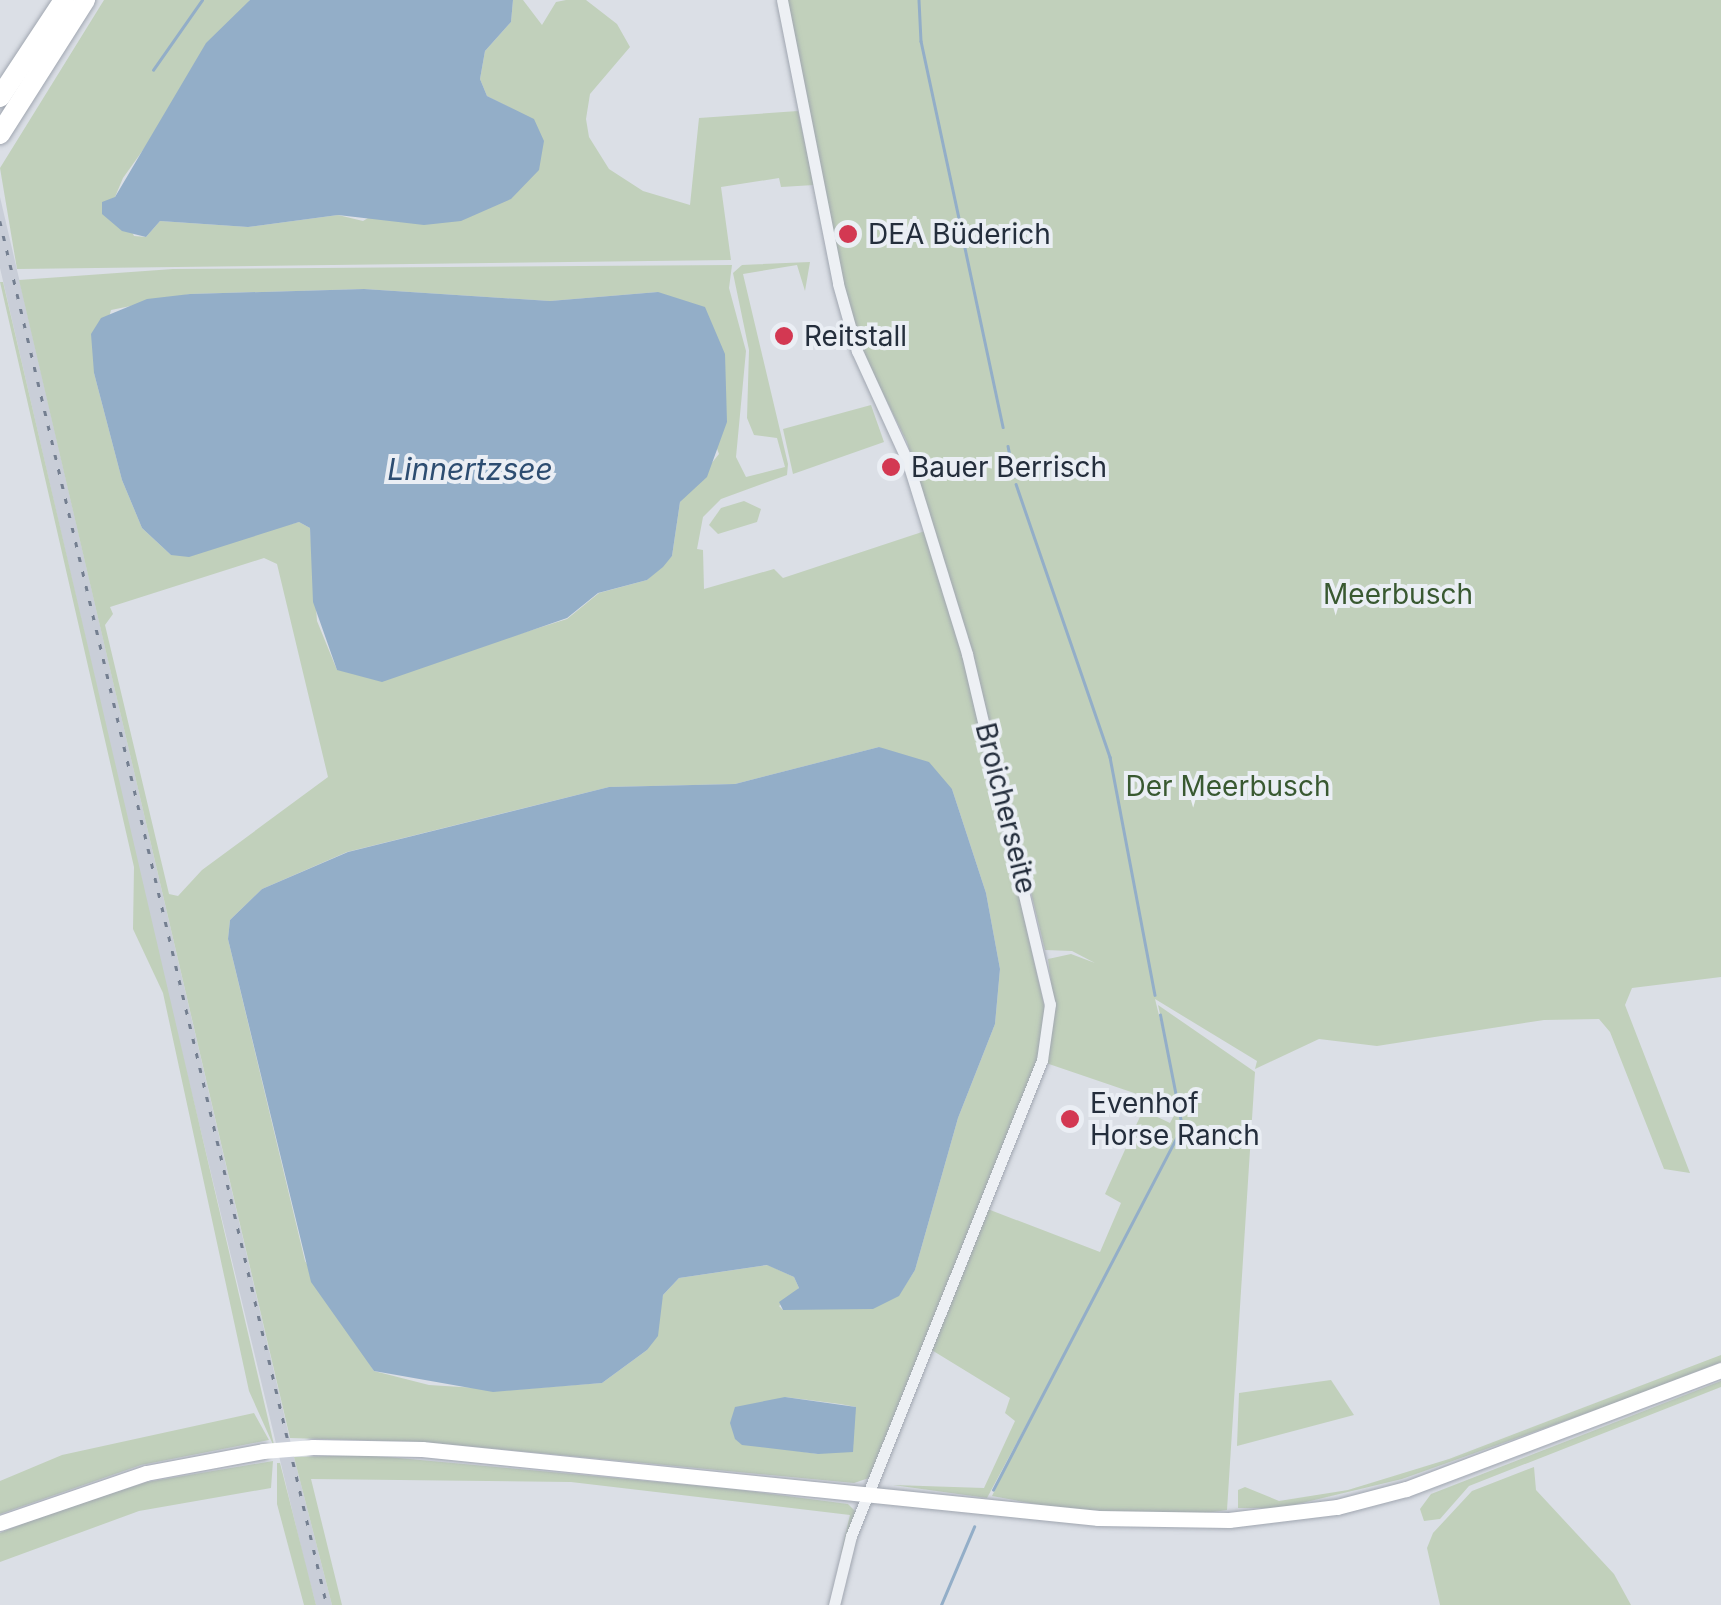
<!DOCTYPE html>
<meta charset="utf-8">
<style>
body{margin:0}
#map{position:relative;width:1721px;height:1605px;overflow:hidden;background:#dbdfe6;font-family:Inter,sans-serif}
div>[style]{position:absolute}
[style*='--x']{left:calc(var(--x)*1px);top:calc(var(--y)*1px);width:calc(var(--w)*1px);rotate:calc(var(--a)*1deg)}
.built>*{inset:0;background:#c9ced8}
.green>*{inset:0;background:#c1d0bb}
.water>*{inset:0;background:#93aec8}
.stream>*{height:2.5px;margin:-1.25px;padding:0 1.25px;transform-origin:1.25px;border-radius:1.25px;background:#93aec8}
.roads{filter:drop-shadow(0 0 2px #a0a6b0) drop-shadow(0 0 2px #a0a6b0)}
.street>*{height:11px;margin:-5.5px;padding:0 5.5px;transform-origin:5.5px;border-radius:5.5px;background:#edf0f4}
.secondary>*{height:15px;margin:-7.5px;padding:0 7.5px;transform-origin:7.5px;border-radius:7.5px;background:#fff}
.highway>*{height:20px;margin:-10px;padding:0 10px;transform-origin:10px;border-radius:10px;background:#fff}
.rail>*{height:2.5px;margin-top:-1.25px;transform-origin:0;background:repeating-linear-gradient(90deg,#747f90 0 5px,transparent 0 15px)}
.secondary-bridge>*{height:15px;margin:-7.5px;padding:0 7.5px;transform-origin:7.5px;border-radius:7.5px;background:#fff}
.dots>*{width:28px;height:28px;translate:-50% -50%;box-sizing:border-box;border:5px solid #eaeef4;border-radius:50%}
span{translate:-50% -50%;white-space:nowrap;text-align:center;line-height:1.15;-webkit-text-stroke:8px #eaeef4;paint-order:stroke}
.poi-label{font-size:28px;color:#242e3c}
.left{translate:0 -50%;text-align:left}
.park-label{font-size:28px;color:#395931}
.street-label{font-size:28px;color:#242e3c}
.water-label{font-size:30px;color:#2d4d71;font-style:italic}
</style>
<div id="map">
<div class="built">
<div style="clip-path:polygon(0 197px,294px 1457px,332px 1605px,316px 1605px,306px 1568px,164px 978px,0 268px)"></div>
</div>
<div class="green">
<div style="clip-path:polygon(104px 0,250px 0,123px 178px,115px 197px,134px 236px,146px 237px,160px 221px,248px 227px,338px 215px,363px 221px,534px 120px,487px 96px,480px 79px,485px 51px,511px 22px,513px 0,523px 0,542px 25px,556px 2px,566px 0,586px 0,617px 24px,630px 47px,590px 94px,586px 119px,589px 137px,609px 169px,643px 191px,690px 205px,699px 118px,798px 111px,814px 185px,781px 187px,779px 178px,721px 187px,731px 260px,17px 269px,0 168px)"></div>
<div style="clip-path:polygon(787px 0,1721px 0,1721px 977px,1632px 988px,1625px 1005px,1690px 1173px,1664px 1169px,1610px 1032px,1599px 1019px,1544px 1020px,1377px 1046px,1319px 1039px,1255px 1069px,1257px 1061px,1155px 999px,1171px 1064px,1158px 1005px,1255px 1072px,1227px 1510px,1191px 1515px,1062px 1509px,992px 1496px,1039px 1401px,987px 1498px,893px 1485px,984px 1488px,1015px 1421px,1005px 1413px,1010px 1398px,930px 1349px,985px 1208px,1100px 1252px,1121px 1203px,1105px 1194px,1143px 1110px,1170px 1123px,1178px 1108px,1046px 1063px,1054px 1006px,1048px 959px,1071px 954px,1095px 963px,1072px 951px,1045px 950px,973px 655px,907px 442px,864px 355px,843px 286px)"></div>
<div style="clip-path:polygon(evenodd,810px 262px,805px 291px,797px 265px,743px 274px,788px 464px,787px 475px,721px 499px,703px 517px,697px 549px,703px 550px,704px 589px,774px 569px,783px 578px,925px 531px,964px 657px,1045px 1009px,1038px 1060px,869px 1478px,854px 1483px,423px 1442px,290px 1438px,19px 280px,173px 269px,732px 265px,729px 288px,746px 351px,736px 457px,746px 477px,785px 467px,777px 438px,754px 435px,747px 418px,749px 350px,733px 273px,742px 265px,810px 262px,364px 289px,550px 301px,658px 292px,719px 454px,680px 502px,672px 556px,647px 580px,599px 593px,567px 619px,445px 657px,337px 670px,317px 621px,310px 528px,299px 522px,171px 555px,142px 528px,122px 480px,94px 373px,111px 310px,190px 294px,364px 289px,810px 262px,264px 558px,277px 564px,328px 777px,202px 870px,178px 896px,169px 894px,105px 625px,113px 614px,110px 607px,264px 558px,810px 262px,879px 747px,952px 789px,986px 893px,1000px 969px,995px 1024px,958px 1118px,915px 1270px,899px 1295px,783px 1310px,779px 1306px,799px 1288px,794px 1277px,768px 1265px,679px 1278px,663px 1295px,647px 1350px,602px 1383px,509px 1390px,429px 1385px,374px 1371px,305px 1261px,228px 939px,230px 920px,262px 889px,347px 852px,609px 787px,735px 784px,879px 747px,810px 262px,785px 1397px,840px 1404px,856px 1407px,818px 1454px,791px 1450px,785px 1397px)"></div>
<div style="clip-path:polygon(0 282px,3px 282px,275px 1449px,249px 1391px,163px 993px,133px 929px,134px 867px)"></div>
<div style="clip-path:polygon(871px 405px,884px 442px,793px 474px,783px 429px)"></div>
<div style="clip-path:polygon(744px 501px,761px 509px,757px 522px,718px 534px,709px 525px,721px 508px)"></div>
<div style="clip-path:polygon(1721px 1355px,1721px 1362px,1623px 1400px,1402px 1479px,1281px 1508px,1238px 1508px,1238px 1490px,1245px 1487px,1279px 1501px,1348px 1490px,1449px 1459px)"></div>
<div style="clip-path:polygon(1331px 1380px,1354px 1415px,1237px 1446px,1239px 1393px)"></div>
<div style="clip-path:polygon(1721px 1381px,1721px 1387px,1469px 1486px,1440px 1519px,1424px 1521px,1420px 1509px,1431px 1494px)"></div>
<div style="clip-path:polygon(254px 1413px,269px 1440px,141px 1465px,0 1514px,0 1481px,62px 1455px)"></div>
<div style="clip-path:polygon(366px 1455px,734px 1489px,848px 1504px,856px 1512px,840px 1557px,850px 1515px,571px 1482px,311px 1479px,342px 1605px,332px 1605px,294px 1457px)"></div>
<div style="clip-path:polygon(273px 1461px,271px 1488px,139px 1511px,0 1562px,0 1533px,42px 1516px,147px 1482px)"></div>
<div style="clip-path:polygon(277px 1463px,280px 1463px,316px 1605px,304px 1605px,277px 1504px)"></div>
<div style="clip-path:polygon(1534px 1467px,1536px 1490px,1614px 1574px,1631px 1605px,1440px 1605px,1427px 1548px,1433px 1533px,1472px 1491px)"></div>
</div>
<div class="water">
<div style="clip-path:polygon(250px 0,513px 0,511px 22px,485px 51px,480px 79px,487px 96px,534px 119px,544px 141px,539px 170px,511px 199px,461px 221px,424px 225px,338px 215px,248px 227px,160px 221px,146px 237px,122px 231px,102px 214px,102px 202px,115px 197px,206px 43px)"></div>
<div style="clip-path:polygon(364px 289px,550px 301px,658px 292px,705px 307px,725px 354px,727px 422px,707px 477px,680px 502px,672px 556px,663px 567px,647px 580px,598px 593px,567px 618px,382px 682px,337px 670px,313px 602px,310px 528px,299px 522px,189px 557px,171px 555px,142px 528px,122px 480px,94px 373px,91px 334px,101px 318px,147px 299px,190px 294px)"></div>
<div style="clip-path:polygon(879px 747px,929px 762px,952px 789px,986px 893px,1000px 969px,995px 1024px,958px 1118px,915px 1270px,899px 1296px,873px 1309px,783px 1310px,779px 1302px,799px 1288px,794px 1277px,767px 1265px,679px 1278px,663px 1295px,658px 1336px,647px 1350px,602px 1383px,493px 1392px,374px 1371px,311px 1282px,228px 939px,230px 920px,262px 889px,348px 852px,609px 787px,735px 784px)"></div>
<div style="clip-path:polygon(785px 1397px,856px 1407px,853px 1452px,818px 1454px,742px 1445px,735px 1439px,730px 1423px,735px 1407px)"></div>
</div>
<div class="stream">
<div style="--x:919;--y:0;--w:41;--a:87.2"></div>
<div style="--x:921;--y:41;--w:196;--a:77.9"></div>
<div style="--x:153;--y:70;--w:85;--a:-55"></div>
<div style="--x:965;--y:248;--w:183;--a:78"></div>
<div style="--x:1008;--y:446;--w:31;--a:79"></div>
<div style="--x:1016;--y:484;--w:289;--a:71"></div>
<div style="--x:1110;--y:757;--w:242;--a:79.3"></div>
<div style="--x:993;--y:1490;--w:409;--a:-62.5"></div>
<div style="--x:1182;--y:1127;--w:114;--a:-101.1"></div>
<div style="--x:941;--y:1605;--w:85;--a:-67.1"></div>
</div>
<div class="roads">
<div class="street">
<div style="--x:782;--y:0;--w:289;--a:78.8"></div>
<div style="--x:838;--y:284;--w:70;--a:74.2"></div>
<div style="--x:857;--y:351;--w:120;--a:65.4"></div>
<div style="--x:907;--y:460;--w:203;--a:72.8"></div>
<div style="--x:967;--y:654;--w:360;--a:76.7"></div>
<div style="--x:1050;--y:1004;--w:57;--a:98.1"></div>
<div style="--x:1042;--y:1060;--w:513;--a:111.86"></div>
<div style="--x:851;--y:1536;--w:71;--a:103.8"></div>
</div>
<div class="secondary">
<div style="--x:313;--y:1447;--w:109;--a:1.1"></div>
<div style="--x:422;--y:1449;--w:680;--a:5.83"></div>
<div style="--x:1098;--y:1518;--w:131;--a:0.9"></div>
<div style="--x:1229;--y:1520;--w:109;--a:-6.9"></div>
<div style="--x:1337;--y:1507;--w:71;--a:-14.6"></div>
<div style="--x:1406;--y:1489;--w:337;--a:-20.7"></div>
<div style="--x:0;--y:1523;--w:154;--a:-18.9"></div>
<div style="--x:146;--y:1473;--w:119;--a:-10.6"></div>
</div>
<div class="highway">
<div style="--x:0;--y:97;--w:116;--a:-56.6"></div>
<div style="--x:0;--y:134;--w:159;--a:-57.6"></div>
</div>
</div>
<div class="rail">
<div style="--x:0;--y:221;--w:1422;--a:76.71"></div>
</div>
<div class="secondary-bridge">
<div style="--x:263;--y:1451;--w:50;--a:-4.6"></div>
</div>
<div class="dots">
<div style="left:848px;top:234px;background:#d33852"></div>
<div style="left:784px;top:336px;background:#d33852"></div>
<div style="left:891px;top:467px;background:#d33852"></div>
<div style="left:1070px;top:1119px;background:#d33852"></div>
</div>
<div class="poi-label">
<span class="left" style="left:868px;top:234px">DEA Büderich</span>
<span class="left" style="left:804px;top:336px">Reitstall</span>
<span class="left" style="left:911px;top:467px">Bauer Berrisch</span>
<span class="left" style="left:1090px;top:1119px">Evenhof<br>Horse Ranch</span>
</div>
<div class="park-label">
<span style="left:1398px;top:594px">Meerbusch</span>
<span style="left:1228px;top:786px">Der Meerbusch</span>
</div>
<div class="street-label">
<span style="left:1006px;top:808px;rotate:76deg">Broicherseite</span>
</div>
<div class="water-label">
<span style="left:470px;top:469px">Linnertzsee</span>
</div>
</div>
